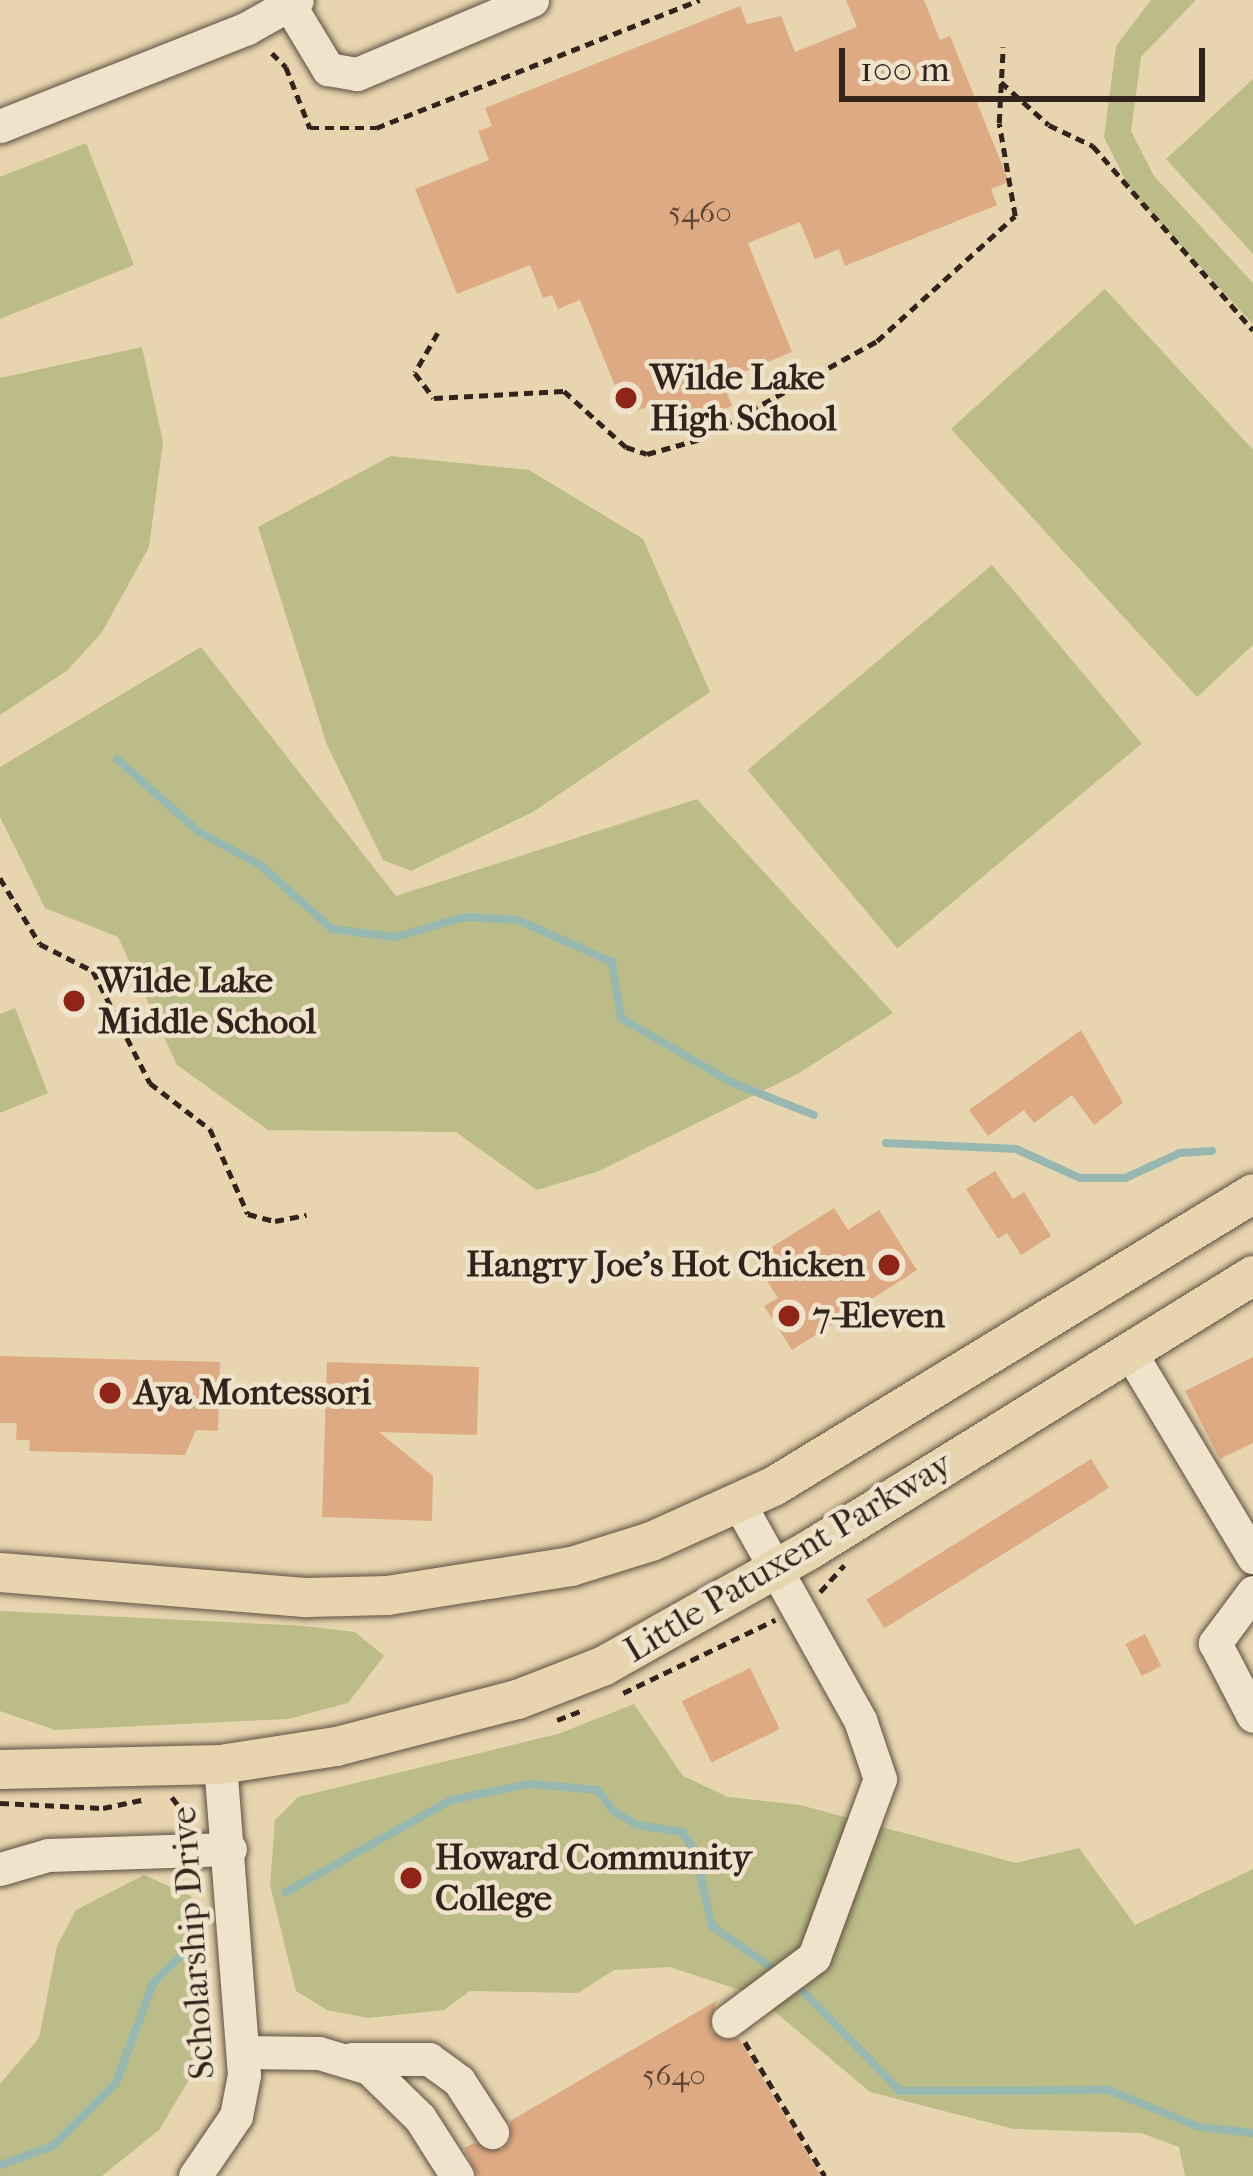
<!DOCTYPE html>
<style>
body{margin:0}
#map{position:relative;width:1253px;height:2176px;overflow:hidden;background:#e7d5af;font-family:"IM FELL French Canon",serif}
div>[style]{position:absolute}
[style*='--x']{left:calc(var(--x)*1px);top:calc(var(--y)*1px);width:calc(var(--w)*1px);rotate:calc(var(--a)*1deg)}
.green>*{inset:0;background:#bbbc87;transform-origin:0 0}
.stream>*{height:8px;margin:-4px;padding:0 4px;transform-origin:4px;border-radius:4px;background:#97b8b0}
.building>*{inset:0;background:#deaa83;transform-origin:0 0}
.path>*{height:4.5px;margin-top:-2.25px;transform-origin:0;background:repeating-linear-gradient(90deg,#32241c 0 9px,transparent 0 15px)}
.roads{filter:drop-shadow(0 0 3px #5f5041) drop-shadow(0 0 3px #5f5041)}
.minor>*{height:33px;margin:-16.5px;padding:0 16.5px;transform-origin:16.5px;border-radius:16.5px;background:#efe4cb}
.major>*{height:39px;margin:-19.5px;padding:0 19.5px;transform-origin:19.5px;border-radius:19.5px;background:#e7d5af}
.dots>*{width:33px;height:33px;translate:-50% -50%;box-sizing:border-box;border:6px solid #efe4cb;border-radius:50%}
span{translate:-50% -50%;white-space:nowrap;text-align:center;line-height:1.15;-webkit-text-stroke:9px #efe4cb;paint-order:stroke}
.number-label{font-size:30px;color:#5d4636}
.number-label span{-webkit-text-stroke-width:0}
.poi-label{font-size:36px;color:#32241c;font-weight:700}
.left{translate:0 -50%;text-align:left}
.right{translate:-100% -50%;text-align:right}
.street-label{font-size:36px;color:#32241c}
.scale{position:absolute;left:839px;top:48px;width:366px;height:54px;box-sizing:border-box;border:6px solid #32241c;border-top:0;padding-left:15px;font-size:36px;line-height:42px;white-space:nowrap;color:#32241c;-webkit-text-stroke:9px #efe4cb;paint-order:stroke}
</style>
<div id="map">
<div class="green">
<div style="clip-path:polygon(1151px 0,1196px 0,1141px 57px,1131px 131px,1154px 176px,1253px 283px,1253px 324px,1132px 193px,1104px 137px,1116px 46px)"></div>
<div style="clip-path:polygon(1253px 79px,1253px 254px,1166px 159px)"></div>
<div style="clip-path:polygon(86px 143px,134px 265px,0 319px,0 177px)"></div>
<div style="clip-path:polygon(1105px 289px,1253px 450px,1253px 645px,1197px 697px,951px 429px)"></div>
<div style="clip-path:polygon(142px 347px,163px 442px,149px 547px,102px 632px,68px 670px,0 715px,0 378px)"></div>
<div style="clip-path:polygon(391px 456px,529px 470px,643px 539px,710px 692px,533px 812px,411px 871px,383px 860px,327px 745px,258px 527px)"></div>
<div style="left:992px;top:565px;width:233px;height:319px;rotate:50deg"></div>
<div style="clip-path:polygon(201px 647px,396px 896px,697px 799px,893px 1013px,799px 1073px,599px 1171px,537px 1190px,456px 1132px,268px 1130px,177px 1065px,118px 937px,45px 908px,0 817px,0 767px)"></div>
<div style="clip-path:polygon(15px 1008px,48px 1093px,0 1113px,0 1014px)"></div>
<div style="clip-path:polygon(0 1611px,305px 1626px,355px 1632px,384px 1656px,348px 1703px,288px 1719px,55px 1730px,0 1711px)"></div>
<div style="clip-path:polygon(634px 1704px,683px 1776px,728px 1797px,800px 1805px,1016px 1863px,1079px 1848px,1135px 1925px,1253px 1869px,1253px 2176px,1185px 2176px,1179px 2147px,1141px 2133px,1014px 2129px,870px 2092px,755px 1995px,670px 1967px,614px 1970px,578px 1993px,470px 1991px,444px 2010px,368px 2018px,327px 2010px,296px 1991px,270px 1885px,275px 1820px,298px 1797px,558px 1734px)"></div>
<div style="clip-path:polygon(144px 1875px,191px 1896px,204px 2055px,159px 2130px,102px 2176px,0 2176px,0 2084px,39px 2038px,57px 1946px,76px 1910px)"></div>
</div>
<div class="stream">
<div style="--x:117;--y:759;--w:110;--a:41.7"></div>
<div style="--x:199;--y:832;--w:69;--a:28.4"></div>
<div style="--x:260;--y:865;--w:96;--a:41.6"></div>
<div style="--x:332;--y:929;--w:64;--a:7.1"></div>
<div style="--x:396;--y:937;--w:72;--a:-16.2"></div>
<div style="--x:465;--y:917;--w:53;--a:3.2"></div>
<div style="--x:518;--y:920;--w:103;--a:24.1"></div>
<div style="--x:612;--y:962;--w:57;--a:80.9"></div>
<div style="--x:621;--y:1018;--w:127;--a:30.2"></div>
<div style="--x:731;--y:1082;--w:89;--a:21.7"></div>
<div style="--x:886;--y:1143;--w:130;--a:2.6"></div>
<div style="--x:1016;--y:1149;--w:70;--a:24.4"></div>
<div style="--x:1080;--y:1178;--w:45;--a:0"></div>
<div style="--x:1125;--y:1178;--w:60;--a:-24.4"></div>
<div style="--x:1180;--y:1153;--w:32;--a:-4"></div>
<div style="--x:286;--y:1892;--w:189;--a:-29.1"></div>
<div style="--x:451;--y:1800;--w:80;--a:-11.6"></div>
<div style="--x:529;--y:1784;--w:69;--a:5"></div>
<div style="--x:598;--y:1790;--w:26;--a:54"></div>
<div style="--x:613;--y:1811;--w:28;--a:30"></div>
<div style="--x:637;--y:1825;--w:46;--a:8.8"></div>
<div style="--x:682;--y:1832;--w:23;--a:56"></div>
<div style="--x:695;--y:1851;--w:77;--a:77.2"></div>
<div style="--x:712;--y:1926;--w:78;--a:35.1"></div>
<div style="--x:794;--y:1982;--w:152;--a:45.8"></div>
<div style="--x:900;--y:2091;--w:208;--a:-0.3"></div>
<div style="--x:1108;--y:2090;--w:98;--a:22.1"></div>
<div style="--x:1199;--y:2127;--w:54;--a:6.3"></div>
<div style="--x:0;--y:2165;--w:56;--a:-19.7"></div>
<div style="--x:53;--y:2146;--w:89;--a:-45"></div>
<div style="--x:116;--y:2083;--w:107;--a:-69.7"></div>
<div style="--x:153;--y:1983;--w:53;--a:-44.2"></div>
</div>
<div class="building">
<div style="clip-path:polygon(846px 0,924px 0,940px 40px,950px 36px,1009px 182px,991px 189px,997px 205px,845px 266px,839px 249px,815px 259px,800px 222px,748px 243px,792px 352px,722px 381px,732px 406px,663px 434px,651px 405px,627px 415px,580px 300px,558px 309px,552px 295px,543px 298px,530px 265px,457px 294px,415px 189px,489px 160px,478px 131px,492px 126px,485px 108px,740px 6px,747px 24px,781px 16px,795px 52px,857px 27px)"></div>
<div style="clip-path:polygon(1081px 1030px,1123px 1103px,1094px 1125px,1072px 1095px,1034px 1123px,1024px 1110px,988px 1136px,969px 1110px)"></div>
<div style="clip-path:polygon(995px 1171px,1013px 1199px,1024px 1192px,1051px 1236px,1021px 1255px,1007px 1233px,998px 1239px,966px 1189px)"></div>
<div style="clip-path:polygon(834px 1208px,848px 1230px,879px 1210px,917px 1270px,792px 1350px,764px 1306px,778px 1298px,753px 1259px)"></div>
<div style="clip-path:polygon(0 1356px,220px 1362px,218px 1431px,196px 1430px,185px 1455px,29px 1451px,30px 1440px,16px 1440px,17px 1423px,0 1423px)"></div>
<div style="clip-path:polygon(1253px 1357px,1253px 1443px,1220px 1459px,1185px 1391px)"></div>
<div style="clip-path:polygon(327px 1362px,479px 1367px,477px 1435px,379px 1432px,433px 1476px,432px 1521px,322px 1517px)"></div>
<div style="left:1091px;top:1459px;width:34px;height:265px;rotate:58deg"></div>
<div style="left:1145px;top:1634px;width:36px;height:22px;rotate:63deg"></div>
<div style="left:750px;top:1668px;width:68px;height:76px;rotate:64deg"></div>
<div style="clip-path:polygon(716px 2001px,711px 2032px,739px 2039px,821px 2176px,478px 2176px,464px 2148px,474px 2143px,502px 2150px,511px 2140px,510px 2121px)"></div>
</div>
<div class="path">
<div style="--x:272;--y:53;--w:20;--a:45"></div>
<div style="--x:286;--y:67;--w:66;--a:68.5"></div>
<div style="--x:310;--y:128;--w:66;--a:0"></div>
<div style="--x:376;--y:128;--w:348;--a:-21.6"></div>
<div style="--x:1001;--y:82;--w:64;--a:41.9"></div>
<div style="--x:1049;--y:125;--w:49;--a:25.5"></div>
<div style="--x:1093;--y:146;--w:244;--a:49"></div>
<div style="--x:438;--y:333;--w:46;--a:119.9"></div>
<div style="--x:415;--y:373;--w:31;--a:53"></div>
<div style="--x:434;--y:398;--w:130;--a:-3.1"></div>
<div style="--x:564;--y:391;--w:84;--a:42.1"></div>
<div style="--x:626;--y:447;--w:22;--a:18"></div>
<div style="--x:647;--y:454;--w:52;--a:-15.6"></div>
<div style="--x:697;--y:440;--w:205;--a:-28.8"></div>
<div style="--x:877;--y:341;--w:186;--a:-42.2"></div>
<div style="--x:1015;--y:216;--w:94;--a:-99.8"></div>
<div style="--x:999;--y:123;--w:76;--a:-87"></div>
<div style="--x:0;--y:878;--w:77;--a:58.8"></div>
<div style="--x:40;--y:944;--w:59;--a:27"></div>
<div style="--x:93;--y:971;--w:126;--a:63"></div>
<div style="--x:150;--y:1083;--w:76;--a:37.5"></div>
<div style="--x:210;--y:1129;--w:93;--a:65.9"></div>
<div style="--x:248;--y:1214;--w:28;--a:15"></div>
<div style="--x:275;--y:1221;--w:32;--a:-11"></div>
<div style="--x:820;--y:1592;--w:36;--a:-48"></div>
<div style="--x:623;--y:1693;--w:169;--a:-25.7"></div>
<div style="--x:557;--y:1720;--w:30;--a:-21"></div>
<div style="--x:172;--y:1797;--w:35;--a:53"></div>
<div style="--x:0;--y:1803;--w:103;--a:2.8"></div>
<div style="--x:103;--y:1808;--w:44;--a:-11.8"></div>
<div style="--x:745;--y:2042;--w:156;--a:59.2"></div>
</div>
<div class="roads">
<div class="minor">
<div style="--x:290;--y:6;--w:74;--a:58.9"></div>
<div style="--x:328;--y:69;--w:29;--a:10"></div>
<div style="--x:357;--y:74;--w:190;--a:-22.9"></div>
<div style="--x:0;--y:126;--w:266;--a:-21.6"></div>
<div style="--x:247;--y:28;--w:57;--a:-29.2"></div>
<div style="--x:1128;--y:1349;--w:243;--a:59"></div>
<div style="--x:1253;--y:1592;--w:64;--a:126.7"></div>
<div style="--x:1215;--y:1643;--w:82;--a:62.5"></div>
<div style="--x:0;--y:1869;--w:50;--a:-16.3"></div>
<div style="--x:48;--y:1855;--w:182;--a:-1.9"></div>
<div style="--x:728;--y:2021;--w:107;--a:-36.7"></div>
<div style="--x:814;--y:1957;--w:190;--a:-69.7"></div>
<div style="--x:880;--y:1779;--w:62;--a:-108.7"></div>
<div style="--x:860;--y:1720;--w:250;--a:-119.2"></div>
<div style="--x:243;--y:2052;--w:76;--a:0.8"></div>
<div style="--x:319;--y:2053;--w:52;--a:16.7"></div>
<div style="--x:369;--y:2068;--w:71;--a:44.4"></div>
<div style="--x:420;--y:2118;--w:69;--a:57.5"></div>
<div style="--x:352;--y:2059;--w:77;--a:0"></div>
<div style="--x:429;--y:2059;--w:37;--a:36"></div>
<div style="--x:459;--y:2081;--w:61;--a:57.1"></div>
<div style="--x:195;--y:2176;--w:73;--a:-55.7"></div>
<div style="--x:236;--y:2116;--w:42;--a:-79"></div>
<div style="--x:244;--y:2075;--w:312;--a:-94.4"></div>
</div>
<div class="major">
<div style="--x:0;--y:1572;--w:308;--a:4.7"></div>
<div style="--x:307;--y:1597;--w:80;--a:-1.4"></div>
<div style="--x:387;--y:1595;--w:186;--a:-9"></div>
<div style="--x:571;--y:1566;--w:84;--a:-17.4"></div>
<div style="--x:651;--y:1541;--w:134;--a:-24.3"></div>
<div style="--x:773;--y:1486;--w:562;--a:-31.4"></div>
<div style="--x:0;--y:1769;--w:220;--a:-1.3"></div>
<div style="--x:220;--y:1764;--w:117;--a:-8.8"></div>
<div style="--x:336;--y:1746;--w:187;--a:-14.6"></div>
<div style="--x:517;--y:1699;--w:93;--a:-21.3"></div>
<div style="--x:604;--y:1665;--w:234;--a:-29.4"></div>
<div style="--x:808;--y:1550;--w:523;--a:-31.72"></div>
</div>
</div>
<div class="dots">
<div style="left:626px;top:398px;background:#8f2418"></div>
<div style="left:74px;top:1001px;background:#8f2418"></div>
<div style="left:889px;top:1265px;background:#8f2418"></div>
<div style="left:789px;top:1316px;background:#8f2418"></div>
<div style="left:110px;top:1393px;background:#8f2418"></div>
<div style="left:411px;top:1878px;background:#8f2418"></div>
</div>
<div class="number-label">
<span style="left:700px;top:213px">5460</span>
<span style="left:674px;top:2076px">5640</span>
</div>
<div class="poi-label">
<span class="left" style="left:650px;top:398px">Wilde Lake<br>High School</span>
<span class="left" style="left:98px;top:1001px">Wilde Lake<br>Middle School</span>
<span class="right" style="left:865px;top:1265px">Hangry Joe's Hot Chicken</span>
<span class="left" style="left:813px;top:1316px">7-Eleven</span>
<span class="left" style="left:134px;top:1393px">Aya Montessori</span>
<span class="left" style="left:435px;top:1878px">Howard Community<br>College</span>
</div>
<div class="street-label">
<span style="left:788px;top:1557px;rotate:-31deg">Little Patuxent Parkway</span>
<span style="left:193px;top:1943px;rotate:-94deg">Scholarship Drive</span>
</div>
<div class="scale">100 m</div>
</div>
